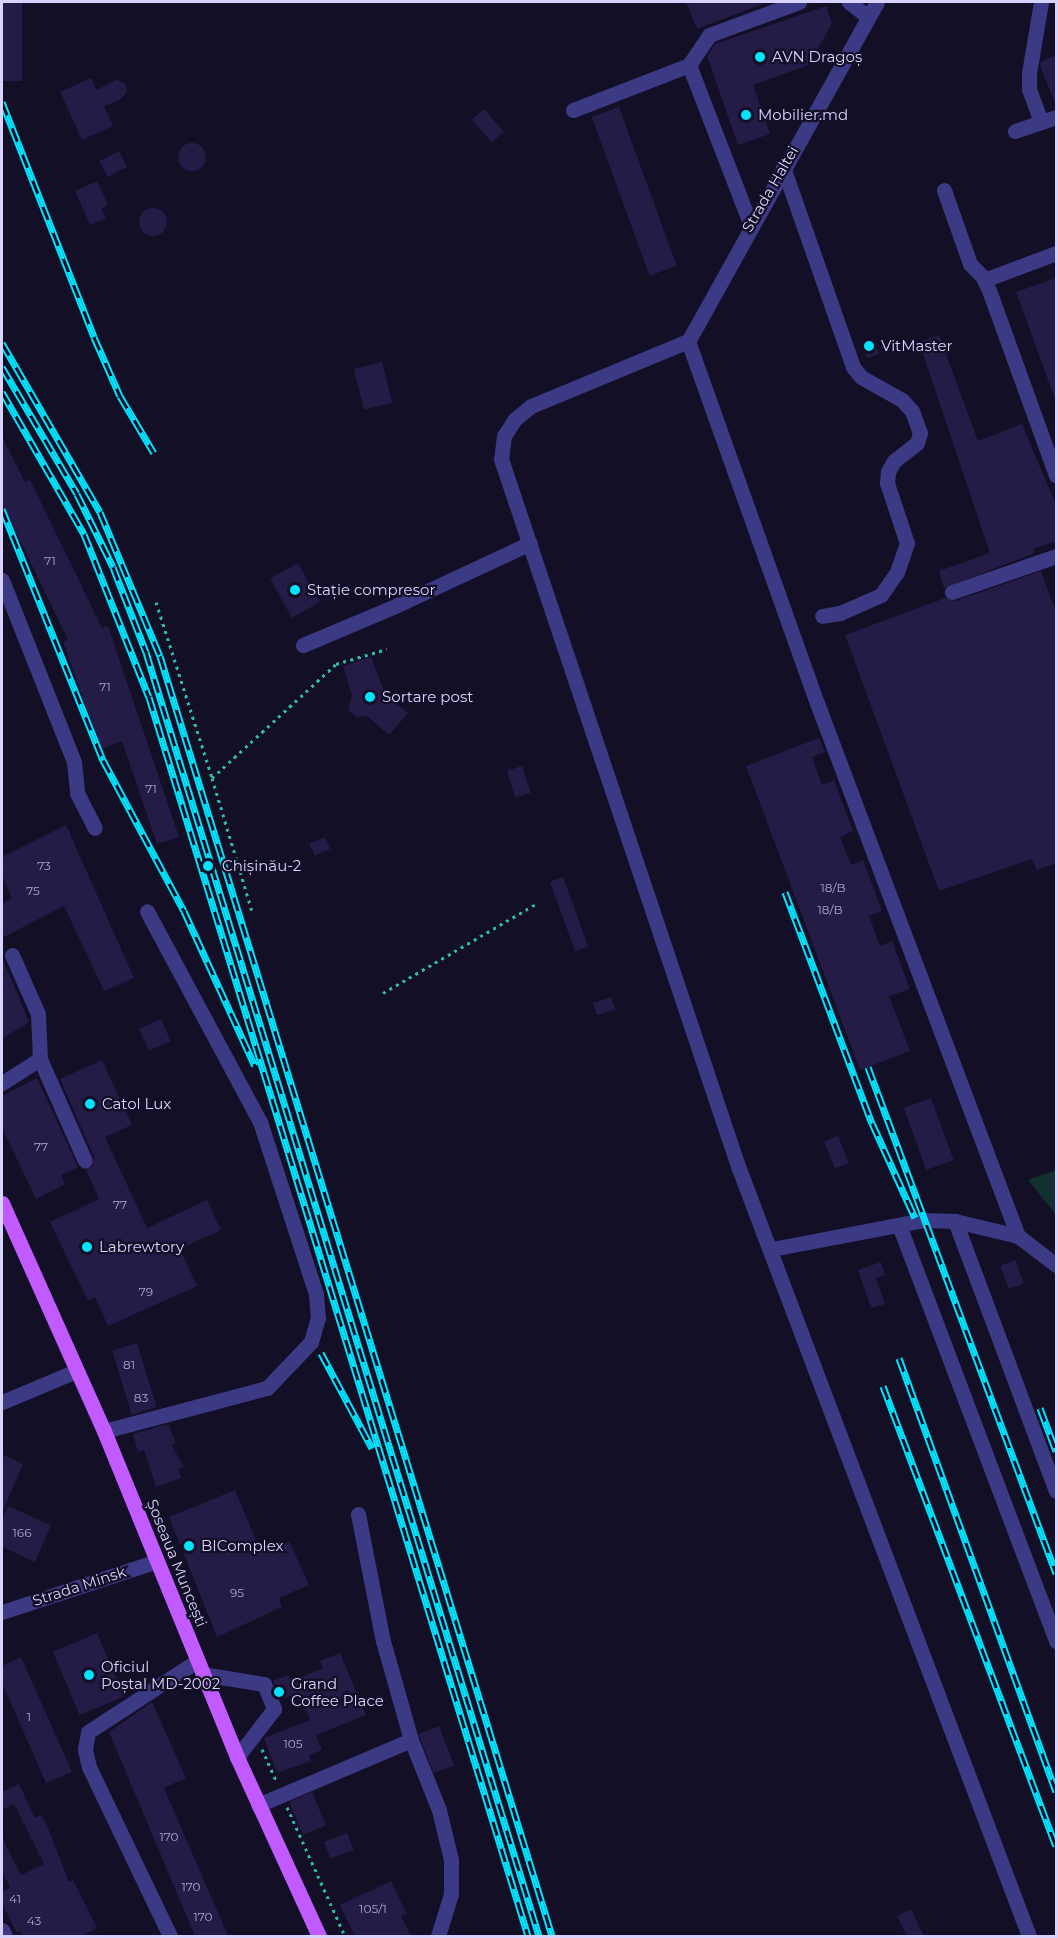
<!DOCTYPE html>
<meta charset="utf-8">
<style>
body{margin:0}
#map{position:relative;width:1058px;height:1938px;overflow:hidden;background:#130f26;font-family:Montserrat,sans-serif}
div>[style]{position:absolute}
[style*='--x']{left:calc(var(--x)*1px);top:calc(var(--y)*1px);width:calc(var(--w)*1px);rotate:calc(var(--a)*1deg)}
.green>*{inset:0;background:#12302f}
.building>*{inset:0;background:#241b47;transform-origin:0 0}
.round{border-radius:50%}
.path>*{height:3px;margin-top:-1.5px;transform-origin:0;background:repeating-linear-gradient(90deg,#2fb8b0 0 3px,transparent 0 7.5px)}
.minor>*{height:15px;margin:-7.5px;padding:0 7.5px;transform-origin:7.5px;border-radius:7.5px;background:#3d3a85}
.major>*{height:15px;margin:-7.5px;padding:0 7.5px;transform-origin:7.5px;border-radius:7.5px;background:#c25bff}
.rail>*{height:7px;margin-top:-3.5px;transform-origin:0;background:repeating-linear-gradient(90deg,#130f26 0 14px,#00e5ff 0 28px);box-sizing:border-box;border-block:2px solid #00e5ff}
.dots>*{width:16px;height:16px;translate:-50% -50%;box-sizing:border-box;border:3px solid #130f26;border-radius:50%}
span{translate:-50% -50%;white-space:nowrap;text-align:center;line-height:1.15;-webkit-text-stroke:4.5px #130f26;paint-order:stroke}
.number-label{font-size:12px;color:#aca6d1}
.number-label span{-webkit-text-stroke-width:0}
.poi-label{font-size:15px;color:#d9d4ff}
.left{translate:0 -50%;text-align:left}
.street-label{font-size:15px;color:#d9d4ff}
.frame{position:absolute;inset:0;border:3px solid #d9d4ff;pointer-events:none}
</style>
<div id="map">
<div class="green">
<div style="clip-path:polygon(1056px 1170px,1056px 1215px,1028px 1180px)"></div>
</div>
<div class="building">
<div style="left:3px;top:2px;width:19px;height:79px"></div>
<div style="clip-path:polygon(686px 2px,765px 2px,765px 3px,697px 29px)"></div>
<div style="clip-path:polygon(826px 6px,832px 23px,809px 65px,753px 85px,770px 134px,738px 145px,707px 56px,715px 44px)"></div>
<div style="clip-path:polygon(1056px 55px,1056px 105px,1040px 66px,1041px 62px)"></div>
<div style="clip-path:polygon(91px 78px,97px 90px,117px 79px,126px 85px,127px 92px,120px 100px,104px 106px,113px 126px,82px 140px,60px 92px)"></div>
<div style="left:619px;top:107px;width:169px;height:29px;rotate:70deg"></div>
<div style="left:484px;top:109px;width:30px;height:16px;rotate:49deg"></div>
<div class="round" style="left:178px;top:143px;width:28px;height:28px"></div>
<div style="left:119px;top:151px;width:18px;height:22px;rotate:63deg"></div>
<div style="clip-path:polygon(97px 181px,108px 205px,101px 209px,106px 218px,90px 225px,75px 191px)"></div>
<div class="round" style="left:139px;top:208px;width:28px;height:28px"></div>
<div style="clip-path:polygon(1056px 278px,1056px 399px,1055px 399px,1016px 292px)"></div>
<div style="clip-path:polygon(939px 335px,978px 441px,1022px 424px,1056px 505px,1056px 541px,1033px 549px,1035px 553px,944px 588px,939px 571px,990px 553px,919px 342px)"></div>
<div style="left:873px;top:338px;width:17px;height:13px;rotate:69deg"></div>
<div style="left:382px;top:362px;width:42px;height:29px;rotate:76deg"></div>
<div style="clip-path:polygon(2px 437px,25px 482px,30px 480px,102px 628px,108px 626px,179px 837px,157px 844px,122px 741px,101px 749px,63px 642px,68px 640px,2px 503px)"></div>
<div style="left:298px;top:563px;width:45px;height:32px;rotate:61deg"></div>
<div style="clip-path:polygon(1041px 571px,1056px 612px,1056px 863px,1037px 870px,1032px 859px,939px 891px,845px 635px,945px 598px,955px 601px)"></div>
<div style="clip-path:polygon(371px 657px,385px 694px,408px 713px,389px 735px,367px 716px,357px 717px,348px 710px,352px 695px,343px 666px)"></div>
<div style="clip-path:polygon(819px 738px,825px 752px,812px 757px,822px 785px,834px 780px,853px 831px,840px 837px,851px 865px,863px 860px,882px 911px,869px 916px,880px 946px,892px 941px,910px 989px,889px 996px,910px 1051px,860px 1070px,746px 766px)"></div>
<div style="left:522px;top:766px;width:28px;height:16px;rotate:72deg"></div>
<div style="clip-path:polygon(66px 825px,134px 978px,104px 991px,64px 906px,2px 938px,2px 903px,12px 898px,2px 875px,2px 857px)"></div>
<div style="left:325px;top:837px;width:13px;height:17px;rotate:67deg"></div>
<div style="left:563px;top:877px;width:74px;height:14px;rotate:70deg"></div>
<div style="clip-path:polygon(2px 957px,29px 1022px,2px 1039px)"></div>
<div style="left:611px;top:997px;width:13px;height:19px;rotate:72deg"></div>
<div style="left:161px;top:1019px;width:24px;height:24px;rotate:66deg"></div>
<div style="clip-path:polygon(102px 1060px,132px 1125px,105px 1137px,147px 1228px,207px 1200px,221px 1230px,180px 1249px,197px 1286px,108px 1326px,95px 1297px,88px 1301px,50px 1222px,99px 1199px,86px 1170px,93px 1166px,94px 1157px,60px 1079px)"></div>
<div style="clip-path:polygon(37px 1078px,78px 1167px,61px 1175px,65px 1184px,36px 1199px,2px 1128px,2px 1096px)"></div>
<div style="left:931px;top:1098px;width:66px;height:29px;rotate:70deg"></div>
<div style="left:838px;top:1136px;width:29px;height:15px;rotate:68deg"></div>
<div style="left:1015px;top:1260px;width:25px;height:16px;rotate:69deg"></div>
<div style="clip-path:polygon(881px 1262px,885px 1275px,876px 1278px,885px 1304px,871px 1308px,858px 1270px)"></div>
<div style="left:137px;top:1343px;width:67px;height:26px;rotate:73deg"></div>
<div style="clip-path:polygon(168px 1424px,176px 1443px,172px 1446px,184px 1467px,178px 1469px,181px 1478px,156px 1487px,144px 1450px,138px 1452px,133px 1434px)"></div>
<div style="clip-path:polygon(2px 1454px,23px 1464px,2px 1513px)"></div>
<div style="clip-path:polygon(235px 1490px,261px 1552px,289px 1541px,309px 1585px,279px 1598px,282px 1607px,217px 1637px,169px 1517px)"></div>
<div style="clip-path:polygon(8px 1506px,51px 1525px,35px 1562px,2px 1547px,2px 1520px)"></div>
<div style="left:97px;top:1633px;width:69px;height:48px;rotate:67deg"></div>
<div style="clip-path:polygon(340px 1653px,366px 1715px,316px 1735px,322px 1750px,309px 1755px,311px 1761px,277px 1773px,264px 1738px,310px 1720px,299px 1692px,281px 1700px,273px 1681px,288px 1675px,291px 1682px,323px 1668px,320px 1661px)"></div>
<div style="clip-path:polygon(21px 1657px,72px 1772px,46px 1783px,2px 1683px,2px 1666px)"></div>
<div style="clip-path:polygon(152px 1702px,186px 1778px,164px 1788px,228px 1936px,195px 1936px,109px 1732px)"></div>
<div style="left:439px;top:1726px;width:42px;height:22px;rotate:69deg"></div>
<div style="clip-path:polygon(19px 1784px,35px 1818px,41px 1815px,48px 1828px,69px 1882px,73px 1880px,97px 1928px,81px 1936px,23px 1936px,20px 1931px,17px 1933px,2px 1903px,2px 1892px,10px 1887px,2px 1872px,2px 1837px,21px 1875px,44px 1864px,14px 1804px,2px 1810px,2px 1792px)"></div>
<div style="left:312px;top:1792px;width:36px;height:25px;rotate:67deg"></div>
<div style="left:347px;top:1833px;width:18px;height:25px;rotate:68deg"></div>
<div style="clip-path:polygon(391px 1881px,407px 1914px,401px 1916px,411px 1936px,355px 1936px,340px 1905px)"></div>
<div style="clip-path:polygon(911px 1909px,924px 1936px,907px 1936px,897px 1916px)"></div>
</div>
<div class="path">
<div style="--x:156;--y:602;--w:185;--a:72.3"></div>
<div style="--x:212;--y:778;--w:168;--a:-42.6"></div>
<div style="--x:336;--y:664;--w:53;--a:-16.4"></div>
<div style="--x:212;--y:778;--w:139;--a:73.3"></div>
<div style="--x:383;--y:993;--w:177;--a:-30.2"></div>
<div style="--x:262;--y:1749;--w:35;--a:66"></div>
<div style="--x:287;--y:1807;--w:141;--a:65.8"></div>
</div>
<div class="minor">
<div style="--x:849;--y:2;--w:24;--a:38"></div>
<div style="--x:877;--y:2;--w:388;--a:119.1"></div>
<div style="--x:688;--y:341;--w:170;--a:157.5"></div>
<div style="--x:531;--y:406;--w:21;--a:141"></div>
<div style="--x:515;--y:419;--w:20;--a:123"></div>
<div style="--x:504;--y:436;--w:23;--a:97"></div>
<div style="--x:501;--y:459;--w:746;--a:71.47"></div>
<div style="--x:738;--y:1166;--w:823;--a:69.3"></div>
<div style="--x:1041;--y:2;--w:72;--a:99.6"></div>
<div style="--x:1029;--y:73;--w:16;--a:90"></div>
<div style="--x:1029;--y:89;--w:35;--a:70"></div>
<div style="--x:689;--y:65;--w:169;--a:68.9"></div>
<div style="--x:573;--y:110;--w:124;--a:-21.2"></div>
<div style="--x:689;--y:65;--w:36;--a:-56"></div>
<div style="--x:709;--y:35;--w:96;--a:-20.1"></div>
<div style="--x:1015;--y:131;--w:43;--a:-18.9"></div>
<div style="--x:783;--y:167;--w:212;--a:70.7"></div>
<div style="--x:853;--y:367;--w:13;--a:51"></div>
<div style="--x:861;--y:377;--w:47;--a:29.3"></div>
<div style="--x:902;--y:400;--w:15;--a:48"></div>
<div style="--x:912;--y:411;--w:23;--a:70"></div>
<div style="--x:920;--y:433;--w:10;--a:107"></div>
<div style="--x:917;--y:443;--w:29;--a:142"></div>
<div style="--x:894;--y:461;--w:13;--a:119"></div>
<div style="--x:888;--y:472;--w:11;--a:95"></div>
<div style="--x:887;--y:483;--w:63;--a:71.6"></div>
<div style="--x:907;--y:543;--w:31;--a:109"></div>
<div style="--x:897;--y:572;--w:28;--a:125"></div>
<div style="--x:881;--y:595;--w:45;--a:156.3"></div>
<div style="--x:840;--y:613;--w:18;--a:171"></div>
<div style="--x:944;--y:190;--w:78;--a:70.6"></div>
<div style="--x:970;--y:264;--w:18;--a:45"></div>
<div style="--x:983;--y:277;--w:17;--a:66"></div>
<div style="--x:990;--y:293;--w:194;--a:70.1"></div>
<div style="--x:984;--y:280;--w:77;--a:-20.6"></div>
<div style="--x:688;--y:341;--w:384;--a:70.4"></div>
<div style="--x:817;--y:703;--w:570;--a:69.34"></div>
<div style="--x:2;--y:580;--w:196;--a:68.4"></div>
<div style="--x:74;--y:762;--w:31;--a:84"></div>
<div style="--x:77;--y:793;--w:39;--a:63"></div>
<div style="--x:952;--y:592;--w:110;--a:-19.1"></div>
<div style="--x:303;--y:645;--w:98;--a:-22.9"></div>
<div style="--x:393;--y:607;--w:151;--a:-25"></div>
<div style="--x:12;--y:955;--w:64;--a:66.2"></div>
<div style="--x:38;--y:1014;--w:45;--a:87.5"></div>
<div style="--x:40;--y:1059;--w:111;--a:66.2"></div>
<div style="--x:2;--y:1083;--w:45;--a:-32.3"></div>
<div style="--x:955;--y:1221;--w:288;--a:69.5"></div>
<div style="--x:899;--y:1225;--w:445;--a:69.3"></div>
<div style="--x:772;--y:1249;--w:155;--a:-10.8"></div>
<div style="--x:924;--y:1220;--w:31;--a:2"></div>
<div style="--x:955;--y:1221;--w:65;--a:13.4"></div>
<div style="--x:1018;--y:1236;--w:48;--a:37.3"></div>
<div style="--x:2;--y:1402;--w:80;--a:-22.7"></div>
<div style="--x:104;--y:1431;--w:169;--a:-14.8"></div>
<div style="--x:267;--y:1388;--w:64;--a:-46.3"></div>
<div style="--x:311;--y:1342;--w:25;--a:-74"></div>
<div style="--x:318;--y:1318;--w:24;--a:-95"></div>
<div style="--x:316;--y:1294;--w:181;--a:-108"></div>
<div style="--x:260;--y:1122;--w:239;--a:-118.2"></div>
<div style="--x:358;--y:1514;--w:129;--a:78.9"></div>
<div style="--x:383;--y:1641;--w:103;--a:74.2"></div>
<div style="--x:411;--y:1740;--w:75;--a:68.2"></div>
<div style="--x:439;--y:1810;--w:51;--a:76.5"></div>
<div style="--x:451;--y:1860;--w:34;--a:90"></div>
<div style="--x:451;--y:1894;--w:44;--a:107.2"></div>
<div style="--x:2;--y:1612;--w:163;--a:-18.2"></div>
<div style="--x:202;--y:1674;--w:63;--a:9.2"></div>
<div style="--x:264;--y:1684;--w:27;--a:68"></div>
<div style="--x:274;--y:1709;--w:61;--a:127.6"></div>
<div style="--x:258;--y:1805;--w:166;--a:-23"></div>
<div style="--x:2;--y:1930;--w:7;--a:63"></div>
<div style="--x:170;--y:1936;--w:187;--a:-115.6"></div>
<div style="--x:89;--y:1767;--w:18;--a:-103"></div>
<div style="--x:85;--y:1749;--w:17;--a:-80"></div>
<div style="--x:88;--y:1732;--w:130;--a:-33.1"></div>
</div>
<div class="major">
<div style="--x:2;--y:1203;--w:250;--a:65.9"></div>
<div style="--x:104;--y:1431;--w:352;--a:67.8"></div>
<div style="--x:237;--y:1757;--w:197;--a:65.4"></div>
</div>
<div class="rail">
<div style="--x:2;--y:102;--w:252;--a:68.6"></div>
<div style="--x:94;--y:337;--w:64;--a:66.2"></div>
<div style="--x:120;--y:396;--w:66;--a:59.2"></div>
<div style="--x:2;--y:343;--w:195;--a:59.9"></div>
<div style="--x:100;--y:512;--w:156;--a:67.4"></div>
<div style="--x:160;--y:656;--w:1339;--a:72.97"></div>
<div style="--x:2;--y:367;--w:147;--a:59.4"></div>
<div style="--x:77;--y:494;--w:81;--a:63.7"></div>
<div style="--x:113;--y:567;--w:91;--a:68.8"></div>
<div style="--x:146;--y:652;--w:1343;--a:72.98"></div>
<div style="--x:2;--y:392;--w:164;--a:60"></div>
<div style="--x:84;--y:534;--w:175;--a:68.3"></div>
<div style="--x:149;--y:697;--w:1296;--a:72.99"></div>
<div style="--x:2;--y:509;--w:271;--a:68.1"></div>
<div style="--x:103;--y:760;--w:171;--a:61.8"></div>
<div style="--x:184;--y:911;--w:170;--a:65.4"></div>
<div style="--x:785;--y:892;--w:247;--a:69.4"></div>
<div style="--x:872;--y:1123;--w:104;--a:65.6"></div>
<div style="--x:868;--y:1067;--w:540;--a:69.62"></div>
<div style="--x:321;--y:1353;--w:108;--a:61.8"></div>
<div style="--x:899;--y:1358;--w:461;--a:70.1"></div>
<div style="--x:883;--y:1386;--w:491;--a:69.4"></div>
<div style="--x:1040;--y:1408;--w:46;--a:69.6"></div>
</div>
<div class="dots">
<div style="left:760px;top:57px;background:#00e5ff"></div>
<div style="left:746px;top:115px;background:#00e5ff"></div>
<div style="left:869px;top:346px;background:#00e5ff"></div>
<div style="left:295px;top:590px;background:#00e5ff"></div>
<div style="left:370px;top:697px;background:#00e5ff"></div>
<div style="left:208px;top:866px;background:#00e5ff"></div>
<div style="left:90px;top:1104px;background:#00e5ff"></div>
<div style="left:87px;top:1247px;background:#00e5ff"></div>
<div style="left:189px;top:1546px;background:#00e5ff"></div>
<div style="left:89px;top:1675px;background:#00e5ff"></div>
<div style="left:279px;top:1692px;background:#00e5ff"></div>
</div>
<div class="number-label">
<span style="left:50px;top:561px">71</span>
<span style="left:105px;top:687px">71</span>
<span style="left:151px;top:789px">71</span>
<span style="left:44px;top:866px">73</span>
<span style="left:833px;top:888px">18/B</span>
<span style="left:33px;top:891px">75</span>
<span style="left:830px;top:910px">18/B</span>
<span style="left:41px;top:1147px">77</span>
<span style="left:120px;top:1205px">77</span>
<span style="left:146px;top:1292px">79</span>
<span style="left:129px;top:1365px">81</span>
<span style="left:141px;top:1398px">83</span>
<span style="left:22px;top:1533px">166</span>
<span style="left:237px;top:1593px">95</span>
<span style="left:29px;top:1717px">1</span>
<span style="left:293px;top:1744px">105</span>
<span style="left:169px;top:1837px">170</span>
<span style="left:191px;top:1887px">170</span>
<span style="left:15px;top:1899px">41</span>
<span style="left:373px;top:1909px">105/1</span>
<span style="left:203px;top:1917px">170</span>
<span style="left:34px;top:1921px">43</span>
</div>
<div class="poi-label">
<span class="left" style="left:772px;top:57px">AVN Dragoș</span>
<span class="left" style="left:758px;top:115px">Mobilier.md</span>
<span class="left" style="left:881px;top:346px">VitMaster</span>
<span class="left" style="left:307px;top:590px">Stație compresor</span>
<span class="left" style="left:382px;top:697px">Sortare post</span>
<span class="left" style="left:222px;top:866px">Chișinău-2</span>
<span class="left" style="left:102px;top:1104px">Catol Lux</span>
<span class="left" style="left:99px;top:1247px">Labrewtory</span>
<span class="left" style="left:201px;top:1546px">BIComplex</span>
<span class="left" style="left:101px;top:1675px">Oficiul<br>Poștal MD-2002</span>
<span class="left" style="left:291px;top:1692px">Grand<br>Coffee Place</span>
</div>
<div class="street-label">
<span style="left:770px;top:189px;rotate:-60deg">Strada Haltei</span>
<span style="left:177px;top:1563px;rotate:68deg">Șoseaua Muncești</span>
<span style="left:79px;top:1586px;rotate:-18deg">Strada Minsk</span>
</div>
<div class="frame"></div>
</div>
